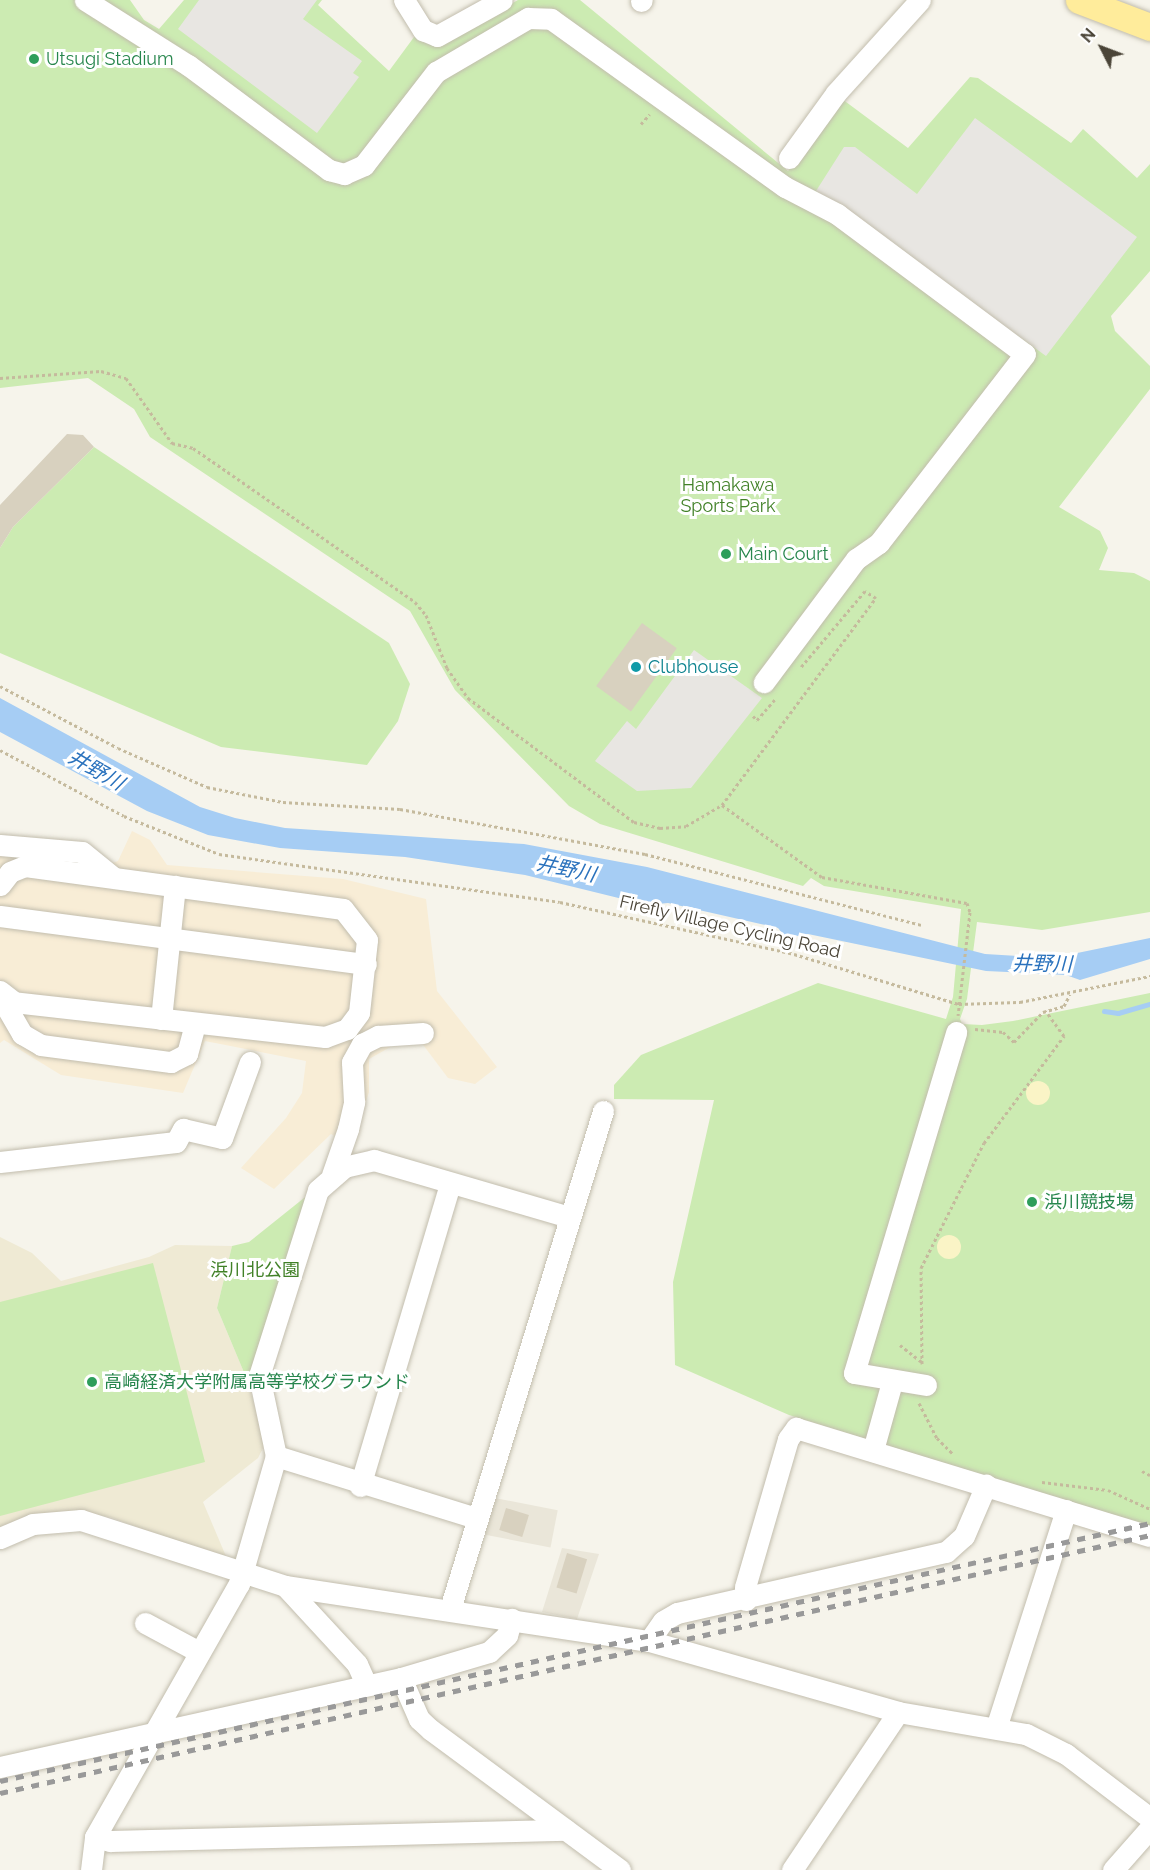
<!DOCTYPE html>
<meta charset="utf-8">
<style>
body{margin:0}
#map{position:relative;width:1150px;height:1870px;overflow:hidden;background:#f6f4eb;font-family:Raleway,"Noto Sans JP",sans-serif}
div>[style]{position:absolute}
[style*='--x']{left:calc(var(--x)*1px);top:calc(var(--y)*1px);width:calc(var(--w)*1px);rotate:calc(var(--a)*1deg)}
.residential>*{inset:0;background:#eae6d9;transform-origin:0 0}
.commercial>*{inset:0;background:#f8edd6}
.education>*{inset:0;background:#efead4}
.green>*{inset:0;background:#ccebb2}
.sand>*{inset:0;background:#faf4c6}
.round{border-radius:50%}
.parking>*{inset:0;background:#e8e6e2}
.water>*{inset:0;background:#a6cdf4}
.stream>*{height:5px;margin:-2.5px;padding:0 2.5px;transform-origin:2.5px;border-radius:2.5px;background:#a6cdf4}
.building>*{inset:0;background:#d8d1bf;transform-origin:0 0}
.path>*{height:3px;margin-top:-1.5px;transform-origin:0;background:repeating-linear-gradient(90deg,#c5ba9d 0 3px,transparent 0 6px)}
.roads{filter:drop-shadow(0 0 2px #c2bdad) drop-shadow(0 0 2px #c2bdad)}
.minor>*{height:21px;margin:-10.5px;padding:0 10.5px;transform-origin:10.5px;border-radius:10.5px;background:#fff}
.major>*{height:27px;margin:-13.5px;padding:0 13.5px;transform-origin:13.5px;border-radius:13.5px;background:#ffec9b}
.rail>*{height:4.5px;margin-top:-2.25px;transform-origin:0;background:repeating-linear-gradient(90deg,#999 0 8px,transparent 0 16px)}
.dots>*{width:16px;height:16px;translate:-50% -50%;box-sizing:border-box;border:3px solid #fff;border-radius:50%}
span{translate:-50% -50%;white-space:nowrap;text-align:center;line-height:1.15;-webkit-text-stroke:6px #fff;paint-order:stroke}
.leisure-label{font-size:18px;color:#27864d}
.left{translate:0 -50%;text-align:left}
.park-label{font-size:18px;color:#418127}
.culture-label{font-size:18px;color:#0d838f}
.street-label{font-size:18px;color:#4b4538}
.water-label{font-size:20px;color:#2a72bd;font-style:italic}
.north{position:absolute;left:1072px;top:18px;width:60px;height:60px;-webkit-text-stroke:4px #fff;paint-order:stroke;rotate:312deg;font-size:16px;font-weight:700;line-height:24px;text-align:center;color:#4b4538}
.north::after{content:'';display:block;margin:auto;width:21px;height:27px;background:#4b4538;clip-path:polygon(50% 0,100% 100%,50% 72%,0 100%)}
</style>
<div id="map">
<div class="residential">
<div style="left:490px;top:1497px;width:69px;height:38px;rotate:11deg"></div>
<div style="clip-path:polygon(562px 1548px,599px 1554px,577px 1619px,542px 1612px)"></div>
</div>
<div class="commercial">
<div style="clip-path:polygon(132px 831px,150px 840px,167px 865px,343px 879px,426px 899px,437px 991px,497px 1067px,475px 1084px,448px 1078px,421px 1042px,394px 1045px,369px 1059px,369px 1092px,352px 1145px,331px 1134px,274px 1189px,241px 1168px,286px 1118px,302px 1093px,306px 1061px,205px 1041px,183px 1093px,61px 1075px,4px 1040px,0 1043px,0 835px,77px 842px,112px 863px,118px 861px)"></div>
</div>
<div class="education">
<div style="clip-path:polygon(0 1237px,32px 1253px,61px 1281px,149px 1257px,175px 1245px,232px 1246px,217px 1308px,248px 1382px,265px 1444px,258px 1458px,203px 1502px,228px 1561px,110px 1517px,89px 1514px,0 1531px)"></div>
</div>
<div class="green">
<div style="clip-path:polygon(0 0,130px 0,144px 20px,159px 29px,184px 0,322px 0,318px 5px,389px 71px,417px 33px,441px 43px,518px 0,580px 0,788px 171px,842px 99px,908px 148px,970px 77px,978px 78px,1071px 143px,1083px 129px,1137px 178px,1150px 164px,1150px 271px,1111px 316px,1115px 331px,1150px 366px,1150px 389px,1059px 507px,1100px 531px,1108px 548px,1099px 570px,1134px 573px,1150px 581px,1150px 912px,1042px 930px,977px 922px,967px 999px,960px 1019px,962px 1024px,982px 1025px,1013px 1021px,1150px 993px,1150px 1528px,789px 1415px,675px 1365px,673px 1282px,714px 1100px,614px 1099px,614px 1085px,641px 1055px,818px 983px,946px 1019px,953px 997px,961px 909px,824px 886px,811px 878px,803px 886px,600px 824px,569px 806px,455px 690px,410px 611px,150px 437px,134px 409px,88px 378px,0 388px)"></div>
<div style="clip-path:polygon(94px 447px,389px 643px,410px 684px,398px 721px,367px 765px,221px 747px,0 653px,0 548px,13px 527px)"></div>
<div style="clip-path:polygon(309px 1194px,248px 1382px,217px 1308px,232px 1246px,249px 1242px)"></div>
<div style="clip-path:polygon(153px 1263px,205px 1462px,0 1516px,0 1302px)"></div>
</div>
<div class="sand">
<div class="round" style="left:1026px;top:1081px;width:24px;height:24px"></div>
<div class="round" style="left:937px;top:1235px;width:24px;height:24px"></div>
</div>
<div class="parking">
<div style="clip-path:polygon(199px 0,317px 0,303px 19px,362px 61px,353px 73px,359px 77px,317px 133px,178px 29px)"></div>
<div style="clip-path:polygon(975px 118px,1137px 237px,1046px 356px,816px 191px,844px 147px,855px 147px,917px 194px)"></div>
<div style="clip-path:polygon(694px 650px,762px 698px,691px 788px,637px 791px,595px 761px,627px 721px,636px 729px)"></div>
</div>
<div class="water">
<div style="clip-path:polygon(0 698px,200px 807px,235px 818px,285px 828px,524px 844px,647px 867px,985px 954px,1053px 958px,1150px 938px,1150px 959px,1080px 980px,1066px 975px,986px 971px,808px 934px,786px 938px,778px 928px,668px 903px,647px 905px,525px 875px,405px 857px,280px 848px,208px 835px,147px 811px,0 732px)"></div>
</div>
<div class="stream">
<div style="--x:1104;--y:1011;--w:14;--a:8"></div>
<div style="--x:1118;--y:1013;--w:33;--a:-16"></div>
</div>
<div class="building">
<div style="clip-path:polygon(67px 434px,83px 435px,94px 447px,13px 527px,0 548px,0 505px)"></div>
<div style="left:642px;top:623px;width:43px;height:78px;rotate:36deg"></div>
<div style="left:506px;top:1508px;width:24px;height:23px;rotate:17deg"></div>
<div style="left:567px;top:1553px;width:21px;height:36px;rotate:17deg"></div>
</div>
<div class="path">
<div style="--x:641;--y:124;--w:13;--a:-48"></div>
<div style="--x:0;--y:378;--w:101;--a:-4"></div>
<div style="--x:101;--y:371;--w:26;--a:16"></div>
<div style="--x:126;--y:378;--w:80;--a:54.7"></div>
<div style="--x:172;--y:443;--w:22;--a:13"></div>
<div style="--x:193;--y:448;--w:270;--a:34.7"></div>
<div style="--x:415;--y:602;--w:17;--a:50"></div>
<div style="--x:426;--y:615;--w:57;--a:68.4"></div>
<div style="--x:447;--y:668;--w:37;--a:55"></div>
<div style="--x:468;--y:698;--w:207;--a:36.8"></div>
<div style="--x:634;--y:822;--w:27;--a:13"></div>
<div style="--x:660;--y:828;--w:26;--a:-4"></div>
<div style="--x:686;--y:826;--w:42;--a:-30.3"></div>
<div style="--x:722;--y:805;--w:258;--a:-53.4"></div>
<div style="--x:876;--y:598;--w:13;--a:-148"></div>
<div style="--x:865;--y:591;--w:99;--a:130.1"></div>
<div style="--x:0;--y:686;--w:133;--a:27.7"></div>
<div style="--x:118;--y:748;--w:97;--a:23.7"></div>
<div style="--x:207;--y:787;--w:77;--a:11.2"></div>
<div style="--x:283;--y:802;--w:117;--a:3.4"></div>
<div style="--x:400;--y:809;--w:249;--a:10.4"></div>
<div style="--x:645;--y:854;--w:285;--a:14.4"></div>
<div style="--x:753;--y:716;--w:6;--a:45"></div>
<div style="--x:757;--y:720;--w:29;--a:-49"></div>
<div style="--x:0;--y:750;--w:140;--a:28"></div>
<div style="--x:124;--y:816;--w:102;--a:21.8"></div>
<div style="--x:219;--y:854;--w:344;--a:8"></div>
<div style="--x:560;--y:902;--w:240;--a:12.5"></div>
<div style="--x:794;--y:954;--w:172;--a:16.9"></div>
<div style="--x:959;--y:1004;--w:61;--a:-1.9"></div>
<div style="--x:1020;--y:1002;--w:133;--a:-11.3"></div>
<div style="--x:722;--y:805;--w:123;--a:35.8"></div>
<div style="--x:822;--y:877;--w:147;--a:10.2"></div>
<div style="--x:967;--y:903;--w:9;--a:72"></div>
<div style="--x:970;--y:912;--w:104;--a:96.6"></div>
<div style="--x:975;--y:1029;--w:28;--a:6"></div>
<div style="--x:1003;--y:1032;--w:15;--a:42"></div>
<div style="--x:1014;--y:1042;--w:42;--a:-46"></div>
<div style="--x:1043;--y:1012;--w:22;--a:-16"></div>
<div style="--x:1064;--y:1006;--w:13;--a:-63"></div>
<div style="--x:900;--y:1345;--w:28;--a:38"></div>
<div style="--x:922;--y:1364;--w:96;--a:-90.6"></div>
<div style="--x:921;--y:1268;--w:140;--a:-63.3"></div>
<div style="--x:984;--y:1143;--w:134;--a:-53.2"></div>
<div style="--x:1064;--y:1036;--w:31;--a:-126"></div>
<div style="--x:919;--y:1403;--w:39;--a:63"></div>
<div style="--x:937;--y:1438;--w:23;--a:45"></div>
<div style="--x:1142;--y:1471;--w:9;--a:27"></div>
<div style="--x:1042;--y:1482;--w:66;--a:6.9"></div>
<div style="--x:1108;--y:1490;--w:46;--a:24.3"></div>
</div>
<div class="roads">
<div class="minor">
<div style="--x:85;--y:0;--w:122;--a:32.3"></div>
<div style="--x:188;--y:65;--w:176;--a:36.7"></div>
<div style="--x:329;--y:170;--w:16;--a:15"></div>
<div style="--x:344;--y:174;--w:22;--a:-24"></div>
<div style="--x:364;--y:165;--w:118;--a:-52.3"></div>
<div style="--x:436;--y:72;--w:107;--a:-30.4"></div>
<div style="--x:528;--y:18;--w:23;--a:2"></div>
<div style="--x:551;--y:19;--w:288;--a:35.7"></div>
<div style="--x:785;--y:187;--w:59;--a:27.4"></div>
<div style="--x:837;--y:214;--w:234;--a:36.7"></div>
<div style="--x:1025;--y:354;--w:239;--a:127.7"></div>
<div style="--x:879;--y:543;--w:28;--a:145"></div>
<div style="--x:856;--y:559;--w:154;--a:126.8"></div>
<div style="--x:404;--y:0;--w:36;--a:58"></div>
<div style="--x:423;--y:30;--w:15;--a:23"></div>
<div style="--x:437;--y:36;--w:74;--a:-29"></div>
<div style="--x:641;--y:1;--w:1;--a:-45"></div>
<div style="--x:789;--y:158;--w:80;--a:-54.1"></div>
<div style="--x:836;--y:93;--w:125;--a:-47.9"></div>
<div style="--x:0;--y:845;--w:82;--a:4.9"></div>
<div style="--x:82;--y:852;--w:40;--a:39"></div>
<div style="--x:0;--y:885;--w:16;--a:-52"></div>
<div style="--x:10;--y:872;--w:16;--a:-22"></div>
<div style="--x:25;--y:866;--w:321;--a:7.7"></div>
<div style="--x:343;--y:909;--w:39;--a:52"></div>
<div style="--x:367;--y:940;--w:73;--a:96.3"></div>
<div style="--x:359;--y:1013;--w:20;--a:127"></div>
<div style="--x:347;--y:1029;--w:23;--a:160"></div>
<div style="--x:325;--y:1037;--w:313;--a:-173.6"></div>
<div style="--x:14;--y:1002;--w:18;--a:-142"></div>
<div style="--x:0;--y:916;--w:369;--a:7.5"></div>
<div style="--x:0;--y:996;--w:44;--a:59.9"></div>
<div style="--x:22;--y:1034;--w:22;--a:30"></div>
<div style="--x:41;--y:1045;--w:131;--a:7.5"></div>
<div style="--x:171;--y:1062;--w:18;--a:-27"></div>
<div style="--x:187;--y:1054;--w:31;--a:-75"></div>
<div style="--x:161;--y:1019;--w:134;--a:-84"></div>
<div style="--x:0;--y:1162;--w:177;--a:-6.5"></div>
<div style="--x:176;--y:1142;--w:15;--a:-62"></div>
<div style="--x:183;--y:1129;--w:40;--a:13"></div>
<div style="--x:222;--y:1138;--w:81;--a:-69.8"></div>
<div style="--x:332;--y:1175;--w:49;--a:-70.8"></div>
<div style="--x:348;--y:1129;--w:28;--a:-77"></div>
<div style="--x:354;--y:1102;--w:40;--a:-92.9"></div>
<div style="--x:352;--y:1062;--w:21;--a:-61"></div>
<div style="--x:362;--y:1044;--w:18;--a:-27"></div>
<div style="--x:378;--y:1036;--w:45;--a:-3.8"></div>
<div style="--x:926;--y:1385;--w:73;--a:-170.5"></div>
<div style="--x:854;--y:1373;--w:356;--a:-73.3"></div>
<div style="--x:873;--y:1450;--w:71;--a:-74.4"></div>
<div style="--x:276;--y:1456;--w:209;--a:17.2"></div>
<div style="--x:360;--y:1486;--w:315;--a:-73.4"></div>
<div style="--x:0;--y:1538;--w:36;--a:-23"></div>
<div style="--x:33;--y:1524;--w:48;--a:-4.8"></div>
<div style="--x:81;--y:1520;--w:214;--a:17.9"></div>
<div style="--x:285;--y:1586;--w:368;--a:8.6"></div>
<div style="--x:649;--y:1641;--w:259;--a:15.9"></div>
<div style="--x:898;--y:1712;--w:130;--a:9.8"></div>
<div style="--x:1026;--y:1734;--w:45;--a:26.6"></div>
<div style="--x:1066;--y:1754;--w:106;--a:37.3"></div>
<div style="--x:285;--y:1586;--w:106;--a:47.3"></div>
<div style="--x:357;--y:1664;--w:22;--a:66"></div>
<div style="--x:746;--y:1600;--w:13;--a:-94"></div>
<div style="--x:745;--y:1587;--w:154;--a:-73.8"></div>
<div style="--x:788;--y:1439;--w:14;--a:-54"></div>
<div style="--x:796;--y:1428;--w:370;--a:17"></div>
<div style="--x:450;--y:1609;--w:521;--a:-72.92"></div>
<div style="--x:145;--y:1623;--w:61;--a:28.2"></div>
<div style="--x:649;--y:1641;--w:24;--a:-55"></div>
<div style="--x:663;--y:1621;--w:16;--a:-30"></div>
<div style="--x:677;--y:1613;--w:276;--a:-12.8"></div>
<div style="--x:946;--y:1552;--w:24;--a:-42"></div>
<div style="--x:964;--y:1536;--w:56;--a:-66.7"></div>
<div style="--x:401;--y:1678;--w:45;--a:66.3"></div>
<div style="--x:419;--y:1719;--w:16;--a:43"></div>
<div style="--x:431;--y:1730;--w:235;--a:36.5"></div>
<div style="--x:996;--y:1728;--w:229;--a:-72.2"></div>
<div style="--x:0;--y:1767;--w:411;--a:-12.5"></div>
<div style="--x:401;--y:1678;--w:92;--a:-16.5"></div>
<div style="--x:489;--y:1652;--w:25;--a:-43"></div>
<div style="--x:507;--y:1635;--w:17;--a:-73"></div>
<div style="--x:95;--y:1837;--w:16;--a:15"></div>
<div style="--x:110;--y:1841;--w:456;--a:-1.4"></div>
<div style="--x:91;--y:1870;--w:33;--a:-83"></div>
<div style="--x:95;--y:1837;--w:291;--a:-60.4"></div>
<div style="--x:239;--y:1584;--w:133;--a:-73.9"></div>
<div style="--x:276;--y:1456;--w:82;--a:-102"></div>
<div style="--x:259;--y:1376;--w:195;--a:-72.4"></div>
<div style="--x:318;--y:1190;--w:35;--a:-41"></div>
<div style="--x:344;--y:1167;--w:31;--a:-13"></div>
<div style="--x:374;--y:1160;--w:203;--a:16.3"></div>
<div style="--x:792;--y:1870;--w:190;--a:-56.1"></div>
<div style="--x:1113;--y:1870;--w:56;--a:-48.6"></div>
</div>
<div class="major">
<div style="--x:1079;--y:0;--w:76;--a:20.8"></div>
</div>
</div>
<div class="rail">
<div style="--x:0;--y:1781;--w:1179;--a:-12.64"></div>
<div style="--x:0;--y:1793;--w:1179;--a:-12.64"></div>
</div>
<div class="dots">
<div style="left:34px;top:59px;background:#2e9e5b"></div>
<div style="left:726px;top:554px;background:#2e9e5b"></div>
<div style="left:636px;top:667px;background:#0f9aa8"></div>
<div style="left:1032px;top:1202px;background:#2e9e5b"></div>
<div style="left:92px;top:1382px;background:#2e9e5b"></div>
</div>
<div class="leisure-label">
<span class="left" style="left:46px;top:59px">Utsugi Stadium</span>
<span class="left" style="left:738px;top:554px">Main Court</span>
<span class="left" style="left:1044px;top:1202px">浜川競技場</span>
<span class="left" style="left:104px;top:1382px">高崎経済大学附属高等学校グラウンド</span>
</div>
<div class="park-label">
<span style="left:728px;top:496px">Hamakawa<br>Sports Park</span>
<span style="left:255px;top:1270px">浜川北公園</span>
</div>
<div class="culture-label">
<span class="left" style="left:648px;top:667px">Clubhouse</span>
</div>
<div class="street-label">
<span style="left:730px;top:927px;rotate:13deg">Firefly Village Cycling Road</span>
</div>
<div class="water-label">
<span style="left:96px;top:770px;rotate:30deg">井野川</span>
<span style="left:566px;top:869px;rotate:12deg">井野川</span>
<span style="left:1042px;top:964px;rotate:1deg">井野川</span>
</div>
<div class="north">N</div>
</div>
